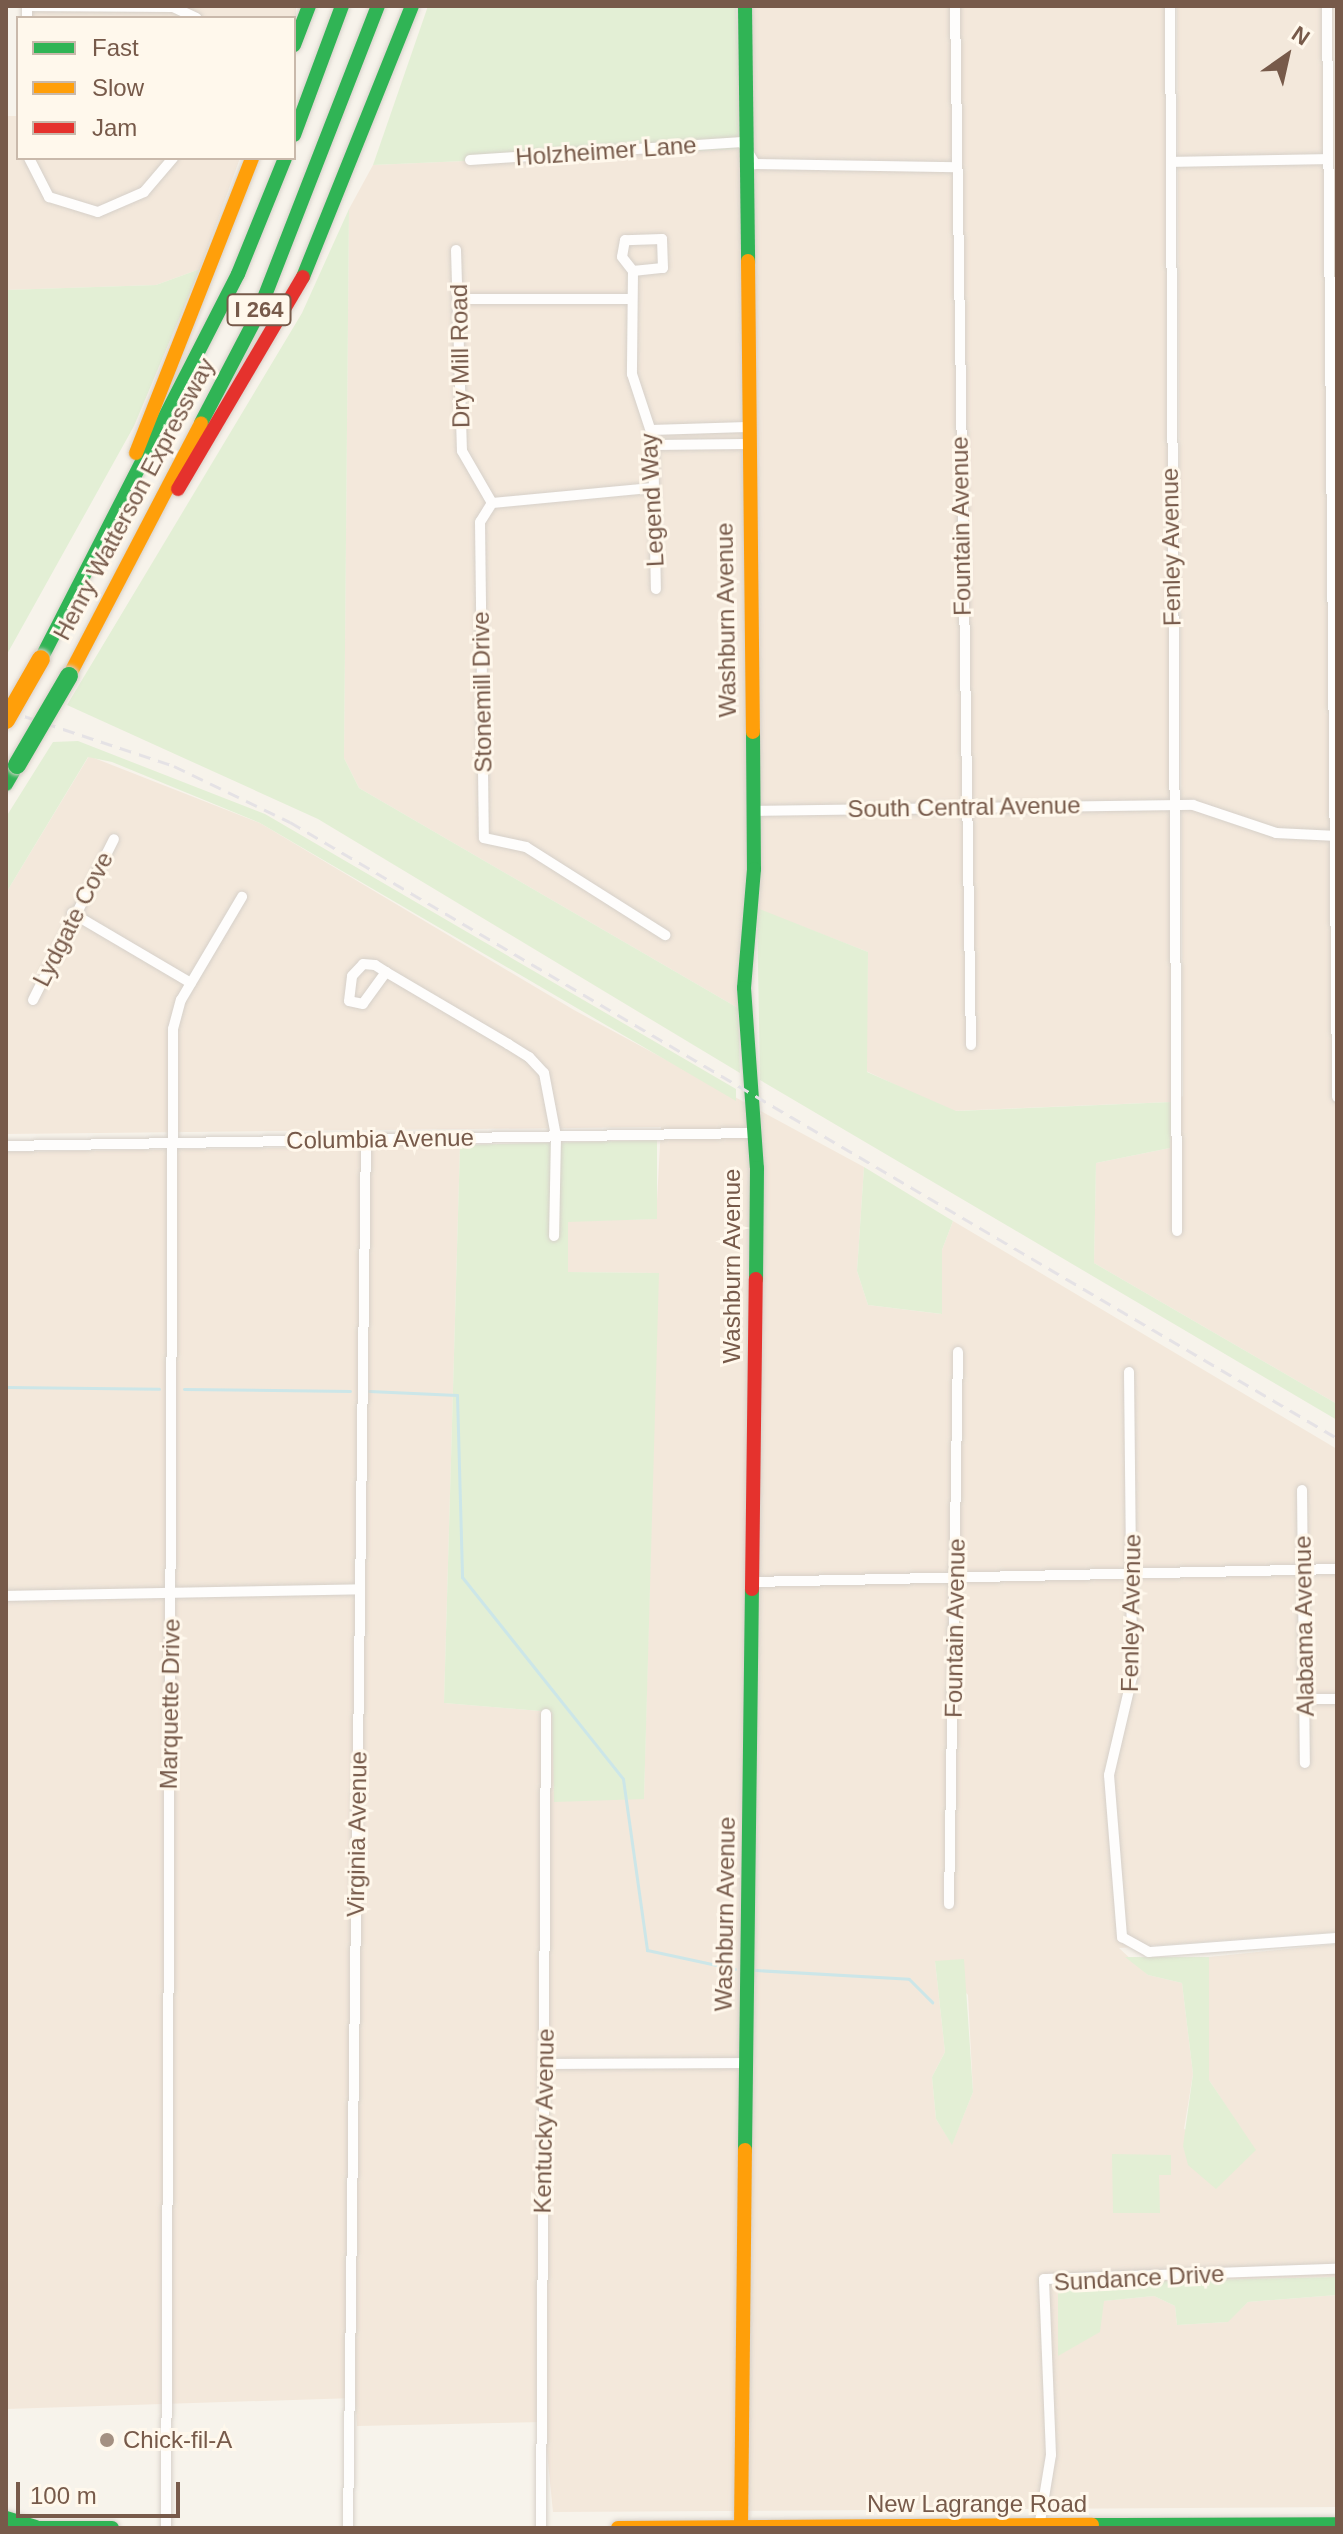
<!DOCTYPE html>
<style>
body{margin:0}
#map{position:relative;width:1343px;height:2534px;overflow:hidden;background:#f7f3eb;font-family:Arial,sans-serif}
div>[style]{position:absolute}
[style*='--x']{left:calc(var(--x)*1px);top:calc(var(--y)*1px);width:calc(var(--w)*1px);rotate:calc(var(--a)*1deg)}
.residential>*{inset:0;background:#f3e8db;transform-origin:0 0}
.green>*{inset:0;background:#e3efd5}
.stream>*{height:3px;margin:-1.5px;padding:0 1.5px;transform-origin:1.5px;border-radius:1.5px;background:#cce6e8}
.roads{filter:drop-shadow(0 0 2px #d6d0c9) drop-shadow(0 0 2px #d6d0c9)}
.street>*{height:10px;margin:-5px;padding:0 5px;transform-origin:5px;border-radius:5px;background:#fefdfc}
.fast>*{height:14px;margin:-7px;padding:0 7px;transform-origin:7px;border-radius:7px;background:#30b455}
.slow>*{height:14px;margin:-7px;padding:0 7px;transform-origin:7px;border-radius:7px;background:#ff9f0a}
.jam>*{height:14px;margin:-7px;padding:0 7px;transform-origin:7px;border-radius:7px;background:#e5322d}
.rail>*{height:3px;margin-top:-1.5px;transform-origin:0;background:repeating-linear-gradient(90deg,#e5e2e5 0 12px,transparent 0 20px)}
.bridges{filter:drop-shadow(0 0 2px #d9d0c9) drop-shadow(0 0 2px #d9d0c9)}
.fast-bridge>*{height:18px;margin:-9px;padding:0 9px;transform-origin:9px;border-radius:9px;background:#30b455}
.slow-bridge>*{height:18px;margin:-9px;padding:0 9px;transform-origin:9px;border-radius:9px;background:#ff9f0a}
.dots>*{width:22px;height:22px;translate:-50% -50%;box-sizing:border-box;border:4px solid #fff8ec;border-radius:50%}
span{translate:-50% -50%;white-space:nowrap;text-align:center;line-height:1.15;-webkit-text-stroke:6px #fff8ec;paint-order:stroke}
.shield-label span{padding:2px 6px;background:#fff8ec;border:2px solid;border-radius:6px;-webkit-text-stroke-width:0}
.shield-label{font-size:22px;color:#775a4a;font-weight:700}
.street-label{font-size:24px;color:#775a4a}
.poi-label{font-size:24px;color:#775a4a}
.left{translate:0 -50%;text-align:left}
.frame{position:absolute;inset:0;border:8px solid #775a4a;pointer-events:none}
.legend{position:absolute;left:16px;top:16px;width:280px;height:144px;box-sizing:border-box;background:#fff8ec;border:2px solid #c9b9ab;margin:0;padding:10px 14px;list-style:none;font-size:24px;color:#775a4a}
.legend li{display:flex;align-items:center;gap:16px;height:40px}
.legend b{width:40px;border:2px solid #c9b9ab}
.north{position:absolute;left:1247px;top:16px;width:80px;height:80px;-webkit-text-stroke:6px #fff8ec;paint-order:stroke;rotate:34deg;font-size:22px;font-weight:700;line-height:32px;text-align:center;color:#775a4a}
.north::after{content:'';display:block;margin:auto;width:28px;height:36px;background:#775a4a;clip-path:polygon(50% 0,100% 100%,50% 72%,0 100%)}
.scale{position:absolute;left:16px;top:2482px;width:164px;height:36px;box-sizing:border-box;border:4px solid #775a4a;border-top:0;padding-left:10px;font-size:24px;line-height:28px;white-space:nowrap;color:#775a4a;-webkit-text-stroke:6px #fff8ec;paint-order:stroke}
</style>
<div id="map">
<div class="residential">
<div style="left:32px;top:6px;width:264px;height:12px"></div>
<div style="clip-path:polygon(751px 6px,1165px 6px,1173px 1102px,1183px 1096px,1177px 6px,1337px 6px,1337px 1404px,1094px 1263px,1096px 1163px,1170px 1148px,1172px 1102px,951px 1111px,866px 1071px,868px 952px,783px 919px,744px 918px,738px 1008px,359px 788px,344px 758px,349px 209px,373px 165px,742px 149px)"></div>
<div style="clip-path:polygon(6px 116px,18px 116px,18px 158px,240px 158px,200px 269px,156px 285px,6px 290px)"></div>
<div style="clip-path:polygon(evenodd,89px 756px,260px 823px,574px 1010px,864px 1167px,857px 1271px,868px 1305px,941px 1314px,942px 1250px,953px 1221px,1337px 1449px,1337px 1932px,1119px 1948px,1148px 1975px,1182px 1983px,1193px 2074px,1184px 2129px,1255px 2150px,1209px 2080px,1209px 1957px,1337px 1944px,1337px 2277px,1066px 2283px,1058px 2288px,1058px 2355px,1103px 2301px,1154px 2296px,1175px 2306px,1177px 2325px,1227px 2322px,1248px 2302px,1337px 2295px,1337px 2507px,553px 2512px,544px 2422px,357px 2426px,355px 2398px,6px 2409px,6px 1152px,460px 1145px,444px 1703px,552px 1712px,555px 1801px,644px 1798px,658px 1273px,567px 1272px,568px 1221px,656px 1219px,661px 1127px,6px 1134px,6px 893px,89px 756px,935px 1961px,968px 1995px,973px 2092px,952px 2144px,936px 2119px,932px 2077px,945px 2052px,935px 1961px)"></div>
</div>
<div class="green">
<div style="clip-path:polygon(428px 6px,736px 6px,742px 149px,373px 165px)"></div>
<div style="clip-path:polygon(349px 209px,344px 758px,359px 788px,738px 1008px,740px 1073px,318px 819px,67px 705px,302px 313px)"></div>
<div style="clip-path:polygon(200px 269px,134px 426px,6px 656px,6px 290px,156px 285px)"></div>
<div style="clip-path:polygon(78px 741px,265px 814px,736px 1089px,736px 1101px,260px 823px,112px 762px,88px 757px,6px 893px,6px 817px,53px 742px)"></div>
<div style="clip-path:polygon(757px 908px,868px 952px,867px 1072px,956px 1111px,1172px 1102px,1170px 1148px,1096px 1163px,1094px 1263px,1337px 1404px,1337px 1420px,760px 1080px)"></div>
<div style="clip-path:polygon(657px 1140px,657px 1219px,568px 1222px,568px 1272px,659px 1273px,644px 1799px,554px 1802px,552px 1712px,444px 1703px,460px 1145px)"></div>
<div style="clip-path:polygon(864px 1167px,953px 1221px,942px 1250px,942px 1314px,868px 1305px,857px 1271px)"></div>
<div style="clip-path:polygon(1125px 1957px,1209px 1957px,1209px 2080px,1256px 2150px,1216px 2189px,1188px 2165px,1183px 2146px,1193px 2074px,1182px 1983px,1148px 1975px)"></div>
<div style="clip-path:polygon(964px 1959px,973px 2092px,952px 2145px,936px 2119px,932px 2077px,945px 2052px,935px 1961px)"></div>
<div style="clip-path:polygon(1112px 2154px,1171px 2155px,1171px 2175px,1159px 2175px,1160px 2213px,1113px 2213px)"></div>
<div style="clip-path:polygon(1337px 2277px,1337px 2295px,1248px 2302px,1228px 2322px,1177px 2325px,1175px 2306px,1154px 2296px,1104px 2301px,1100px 2332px,1058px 2356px,1058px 2288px,1066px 2283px)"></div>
</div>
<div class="stream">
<div style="--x:6;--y:1387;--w:153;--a:0.7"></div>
<div style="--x:184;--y:1389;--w:166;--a:0.7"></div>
<div style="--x:369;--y:1391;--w:88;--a:2.6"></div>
<div style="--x:457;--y:1395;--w:182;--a:88.4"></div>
<div style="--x:462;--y:1577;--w:258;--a:51.4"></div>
<div style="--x:623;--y:1779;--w:173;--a:82"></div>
<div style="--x:647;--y:1950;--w:90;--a:12.2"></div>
<div style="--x:755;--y:1970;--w:154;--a:3.3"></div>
<div style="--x:909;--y:1979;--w:33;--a:45"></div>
</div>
<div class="roads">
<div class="street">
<div style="--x:27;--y:6;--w:146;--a:0.4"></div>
<div style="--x:173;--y:7;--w:26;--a:25"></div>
<div style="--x:955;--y:6;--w:1039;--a:89.12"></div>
<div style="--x:1170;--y:6;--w:1225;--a:89.67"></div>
<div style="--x:1327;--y:6;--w:1091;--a:89.47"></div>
<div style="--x:27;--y:18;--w:12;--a:-90"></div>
<div style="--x:29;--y:158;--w:44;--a:62.9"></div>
<div style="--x:49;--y:197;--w:51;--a:17"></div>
<div style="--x:98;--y:212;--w:50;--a:-23.5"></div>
<div style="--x:144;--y:192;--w:45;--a:-49.5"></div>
<div style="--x:470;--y:160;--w:273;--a:-3.8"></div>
<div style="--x:742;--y:142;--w:26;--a:59"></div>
<div style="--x:755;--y:164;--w:202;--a:0.9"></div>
<div style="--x:1172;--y:162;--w:155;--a:-1.1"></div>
<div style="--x:456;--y:250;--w:201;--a:88.3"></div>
<div style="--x:462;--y:451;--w:60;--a:60"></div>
<div style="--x:633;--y:271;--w:30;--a:-6"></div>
<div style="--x:663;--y:268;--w:29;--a:-92"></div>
<div style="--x:662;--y:239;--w:37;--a:178"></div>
<div style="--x:625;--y:240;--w:17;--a:100"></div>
<div style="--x:622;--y:257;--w:18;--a:52"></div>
<div style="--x:633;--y:271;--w:103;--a:90.6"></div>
<div style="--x:632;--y:374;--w:67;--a:71.8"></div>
<div style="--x:653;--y:438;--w:151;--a:88.9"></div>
<div style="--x:462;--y:299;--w:170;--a:0"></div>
<div style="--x:651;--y:430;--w:96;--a:-1.8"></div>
<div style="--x:653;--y:445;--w:94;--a:-0.6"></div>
<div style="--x:492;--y:503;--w:22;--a:122"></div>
<div style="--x:480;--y:522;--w:316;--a:89.3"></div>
<div style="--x:484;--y:838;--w:43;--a:12.1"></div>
<div style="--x:526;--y:847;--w:165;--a:32.3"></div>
<div style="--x:492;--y:503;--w:161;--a:-5.4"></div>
<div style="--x:753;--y:811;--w:440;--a:-0.8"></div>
<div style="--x:1193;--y:805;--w:88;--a:18.6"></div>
<div style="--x:1276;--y:833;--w:61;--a:2.8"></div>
<div style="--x:72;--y:913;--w:138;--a:30.5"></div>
<div style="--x:386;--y:972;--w:39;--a:126"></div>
<div style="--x:363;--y:1004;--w:14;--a:-168"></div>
<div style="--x:349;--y:1001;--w:25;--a:-83"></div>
<div style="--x:352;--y:976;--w:16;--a:-47"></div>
<div style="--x:363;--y:964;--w:12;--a:5"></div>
<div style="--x:375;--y:965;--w:13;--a:32"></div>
<div style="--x:386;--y:972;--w:142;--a:30.5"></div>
<div style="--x:508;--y:1044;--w:25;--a:32"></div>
<div style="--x:529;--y:1057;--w:22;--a:47"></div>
<div style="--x:544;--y:1073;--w:64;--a:79.2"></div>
<div style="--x:556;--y:1136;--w:100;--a:91.1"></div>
<div style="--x:33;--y:1000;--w:180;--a:-63.3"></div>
<div style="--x:6;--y:1146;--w:748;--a:-1"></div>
<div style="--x:1129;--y:1372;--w:305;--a:89.4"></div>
<div style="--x:1132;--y:1677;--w:101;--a:103.2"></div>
<div style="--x:1109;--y:1775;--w:163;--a:85.4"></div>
<div style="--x:1122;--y:1937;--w:31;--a:29"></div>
<div style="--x:1149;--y:1952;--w:189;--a:-4.3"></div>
<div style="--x:1302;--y:1490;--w:273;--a:89.4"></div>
<div style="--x:752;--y:1582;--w:585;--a:-1.27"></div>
<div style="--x:6;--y:1596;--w:353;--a:-1.1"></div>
<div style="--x:1307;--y:1699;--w:30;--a:0"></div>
<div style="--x:949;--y:1904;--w:552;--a:-89.07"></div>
<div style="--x:545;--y:2064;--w:202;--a:-0.3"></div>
<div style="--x:166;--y:2528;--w:1499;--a:-89.73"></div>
<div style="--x:173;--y:1029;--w:30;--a:-75"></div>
<div style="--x:181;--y:1000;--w:120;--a:-59.4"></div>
<div style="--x:348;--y:2528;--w:1388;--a:-89.26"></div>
<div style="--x:541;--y:2528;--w:814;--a:-89.65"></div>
<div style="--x:1039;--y:2528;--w:74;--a:-80.7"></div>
<div style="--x:1051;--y:2455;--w:176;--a:-92.3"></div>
<div style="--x:1044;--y:2279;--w:293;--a:-2"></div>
</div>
<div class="fast">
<div style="--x:745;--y:6;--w:255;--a:89.3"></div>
<div style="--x:294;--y:45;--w:42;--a:-69"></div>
<div style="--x:294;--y:135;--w:138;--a:-69.6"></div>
<div style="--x:303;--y:277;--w:292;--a:-68.1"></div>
<div style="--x:201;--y:423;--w:121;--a:-62.4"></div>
<div style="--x:257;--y:316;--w:333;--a:-68.7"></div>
<div style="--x:41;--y:659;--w:432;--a:-62.9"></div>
<div style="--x:238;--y:274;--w:125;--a:-67.9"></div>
<div style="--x:753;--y:732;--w:137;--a:89.6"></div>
<div style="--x:754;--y:869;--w:119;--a:94.8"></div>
<div style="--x:744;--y:988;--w:180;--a:85.9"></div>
<div style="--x:757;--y:1168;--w:111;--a:90.5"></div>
<div style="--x:6;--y:784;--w:22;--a:-60"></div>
<div style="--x:745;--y:2150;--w:561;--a:-89.29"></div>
<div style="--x:6;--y:2518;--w:31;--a:17"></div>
<div style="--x:1092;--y:2525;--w:245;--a:-0.2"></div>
<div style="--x:28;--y:2528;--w:84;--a:0"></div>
</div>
<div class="slow">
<div style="--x:748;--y:261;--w:471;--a:89.4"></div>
<div style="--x:136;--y:453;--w:317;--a:-68.5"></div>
<div style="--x:69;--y:676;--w:285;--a:-62.4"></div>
<div style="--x:618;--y:2528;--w:474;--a:-0.4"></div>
<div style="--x:741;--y:2528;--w:378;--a:-89.4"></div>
</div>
<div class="jam">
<div style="--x:178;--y:489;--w:246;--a:-59.5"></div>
<div style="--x:752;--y:1589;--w:310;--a:-89.3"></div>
</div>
</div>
<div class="rail">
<div style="--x:6;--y:710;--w:177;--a:18.4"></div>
<div style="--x:174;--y:766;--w:129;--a:25.8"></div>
<div style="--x:290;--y:822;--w:1215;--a:30.47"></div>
</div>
<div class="bridges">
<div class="fast-bridge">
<div style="--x:17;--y:765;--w:103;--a:-59.7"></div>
</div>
<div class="slow-bridge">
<div style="--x:6;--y:720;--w:70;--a:-60.2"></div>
</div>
</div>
<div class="dots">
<div style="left:107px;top:2440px;background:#a49082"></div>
</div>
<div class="shield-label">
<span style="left:259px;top:310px">I 264</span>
</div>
<div class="street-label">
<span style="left:606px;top:151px;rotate:-4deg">Holzheimer Lane</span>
<span style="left:460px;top:356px;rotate:-91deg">Dry Mill Road</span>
<span style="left:134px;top:499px;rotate:-62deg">Henry Watterson Expressway</span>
<span style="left:652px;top:500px;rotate:-93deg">Legend Way</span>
<span style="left:961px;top:526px;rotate:-91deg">Fountain Avenue</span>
<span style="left:1171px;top:547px;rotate:-91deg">Fenley Avenue</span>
<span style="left:726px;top:620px;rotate:-91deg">Washburn Avenue</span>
<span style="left:482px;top:692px;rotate:-91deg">Stonemill Drive</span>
<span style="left:964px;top:807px;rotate:-1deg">South Central Avenue</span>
<span style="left:73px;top:919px;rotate:-63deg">Lydgate Cove</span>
<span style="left:380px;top:1139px;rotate:-1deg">Columbia Avenue</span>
<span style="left:732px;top:1266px;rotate:-90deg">Washburn Avenue</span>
<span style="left:1131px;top:1613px;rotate:-89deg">Fenley Avenue</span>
<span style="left:1304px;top:1626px;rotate:-91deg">Alabama Avenue</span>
<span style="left:955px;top:1628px;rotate:-89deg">Fountain Avenue</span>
<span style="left:170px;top:1704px;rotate:-89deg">Marquette Drive</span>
<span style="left:357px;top:1834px;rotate:-89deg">Virginia Avenue</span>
<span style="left:725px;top:1914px;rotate:-89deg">Washburn Avenue</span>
<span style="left:544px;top:2121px;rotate:-89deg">Kentucky Avenue</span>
<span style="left:1139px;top:2278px;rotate:-3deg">Sundance Drive</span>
<span style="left:977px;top:2504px">New Lagrange Road</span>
</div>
<div class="poi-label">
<span class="left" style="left:123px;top:2440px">Chick-fil-A</span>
</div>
<div class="frame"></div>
<ul class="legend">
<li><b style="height:10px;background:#30b455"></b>Fast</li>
<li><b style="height:10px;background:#ff9f0a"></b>Slow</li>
<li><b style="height:10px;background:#e5322d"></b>Jam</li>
</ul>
<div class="north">N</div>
<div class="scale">100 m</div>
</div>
